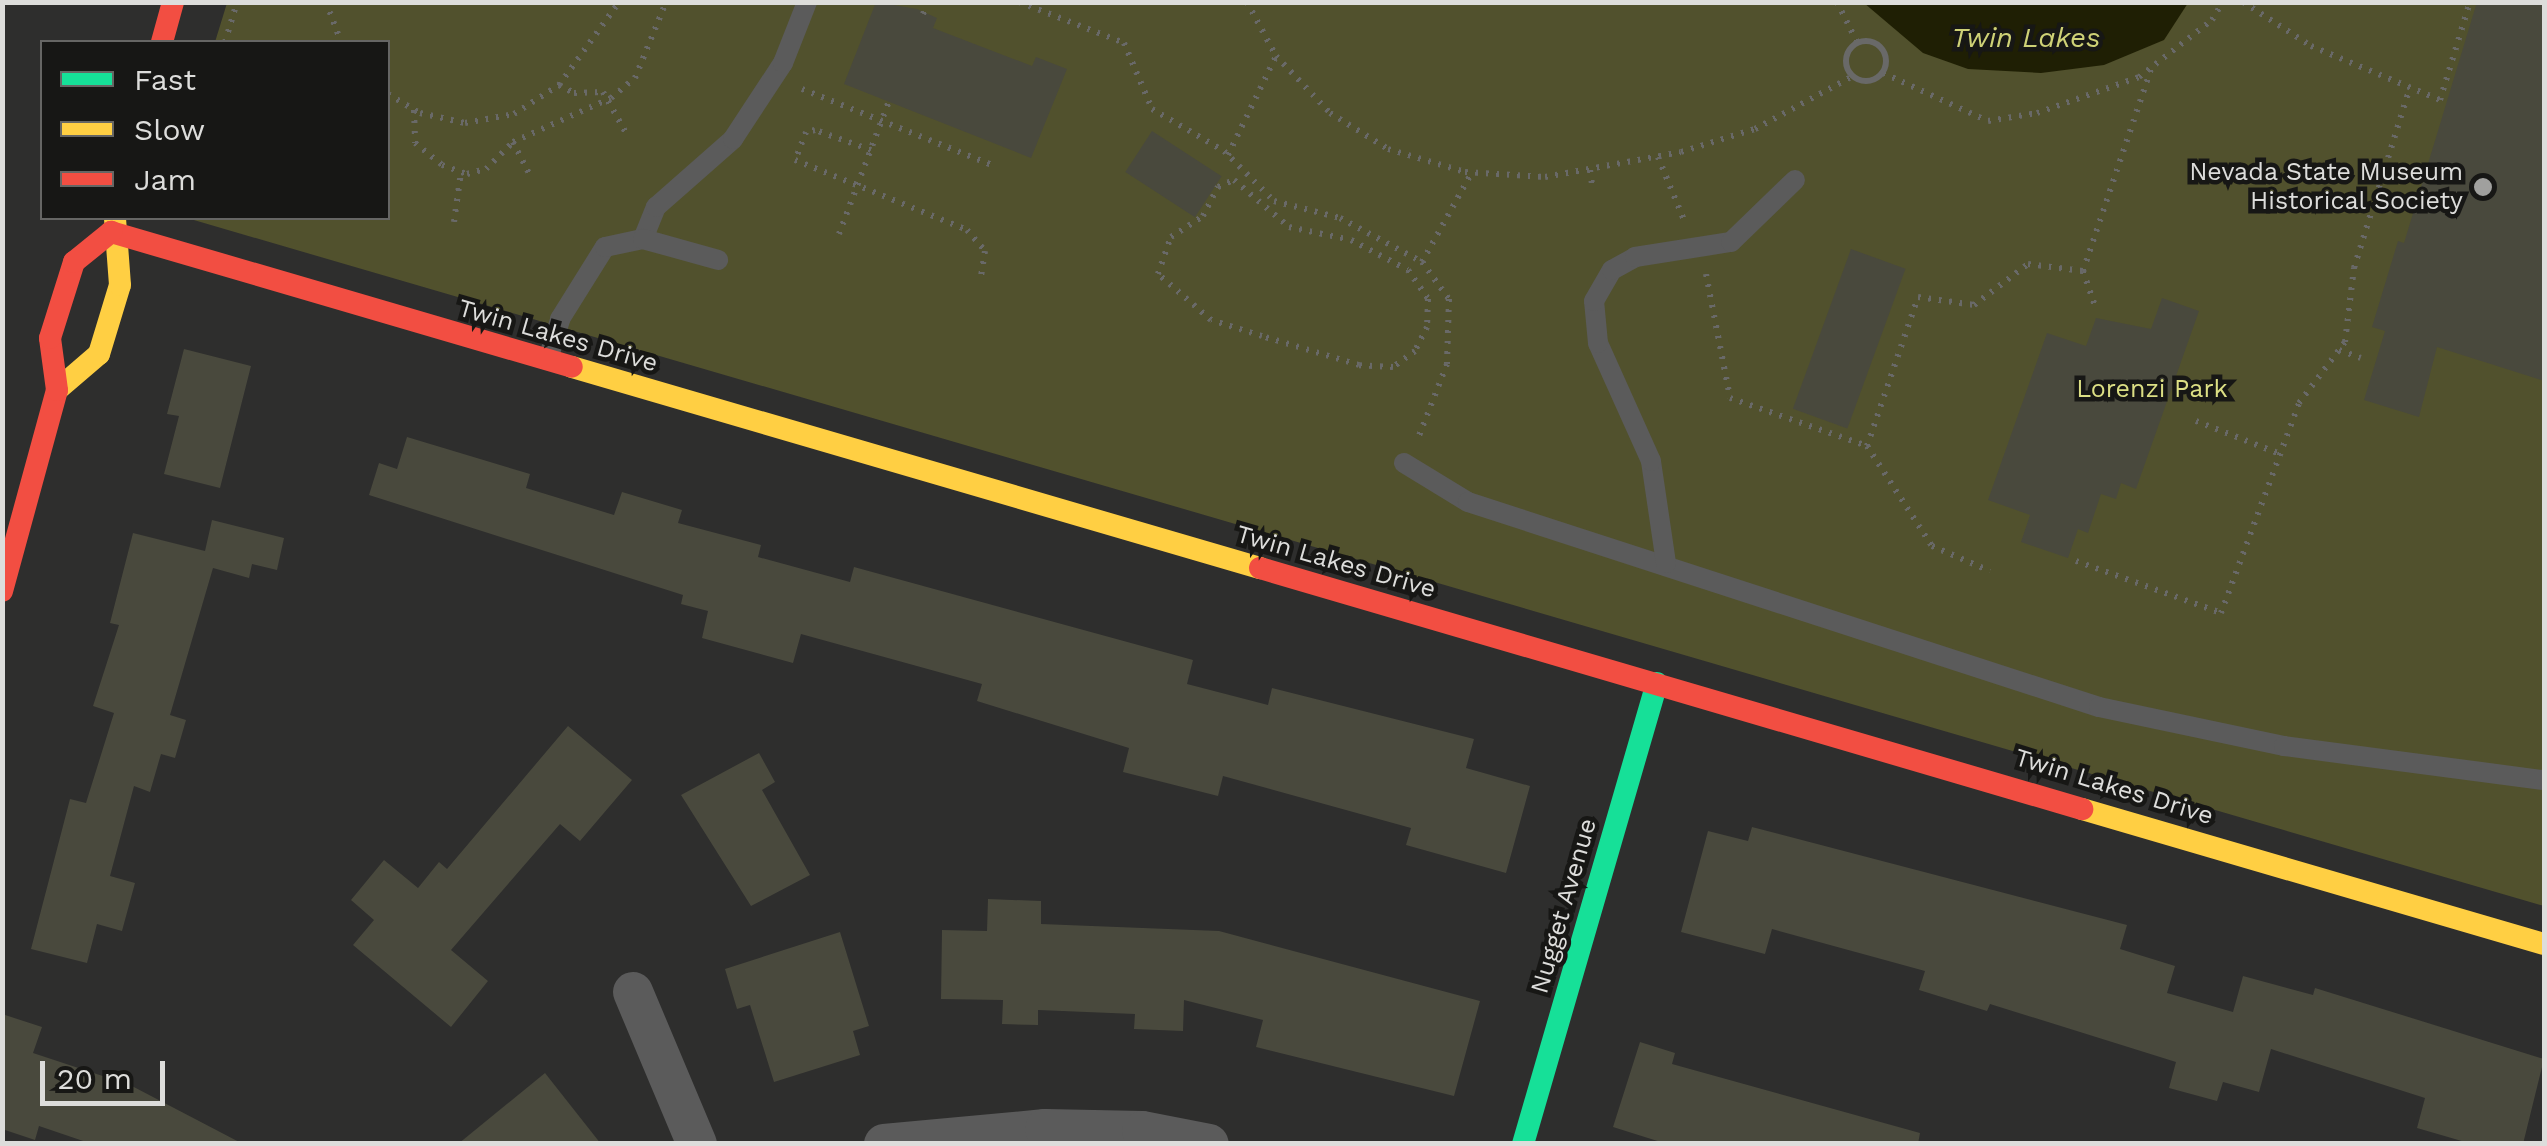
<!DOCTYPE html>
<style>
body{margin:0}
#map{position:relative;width:2547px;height:1146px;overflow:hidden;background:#2e2e2d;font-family:"Work Sans",sans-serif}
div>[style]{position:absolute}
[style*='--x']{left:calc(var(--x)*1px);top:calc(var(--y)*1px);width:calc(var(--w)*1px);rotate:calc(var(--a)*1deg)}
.green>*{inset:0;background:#51512d}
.water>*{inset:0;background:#1f1f04}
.building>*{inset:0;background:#49493d;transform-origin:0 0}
.path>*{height:6px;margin-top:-3px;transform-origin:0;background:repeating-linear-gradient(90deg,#696968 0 2.5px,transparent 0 10.5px)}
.path>.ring{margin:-3px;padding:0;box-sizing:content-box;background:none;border:6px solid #696968;border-radius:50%}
.lane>*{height:20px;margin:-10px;padding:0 10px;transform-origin:10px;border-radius:10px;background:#5b5b5b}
.street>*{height:40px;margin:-20px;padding:0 20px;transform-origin:20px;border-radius:20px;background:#5b5b5b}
.fast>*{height:22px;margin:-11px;padding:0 11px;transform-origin:11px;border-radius:11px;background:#16e098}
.slow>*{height:22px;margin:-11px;padding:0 11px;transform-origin:11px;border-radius:11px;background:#ffcf43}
.jam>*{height:22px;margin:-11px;padding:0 11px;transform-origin:11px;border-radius:11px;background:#f24e42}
.dots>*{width:28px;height:28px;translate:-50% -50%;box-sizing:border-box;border:5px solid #171715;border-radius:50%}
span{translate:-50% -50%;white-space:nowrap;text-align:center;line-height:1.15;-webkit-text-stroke:9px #171715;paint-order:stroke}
.poi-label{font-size:25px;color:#dddddb}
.right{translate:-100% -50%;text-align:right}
.street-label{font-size:25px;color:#dddddb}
.park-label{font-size:25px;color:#dcdf84}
.water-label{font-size:28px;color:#ced176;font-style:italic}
.frame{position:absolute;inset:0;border:5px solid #dddddb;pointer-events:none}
.legend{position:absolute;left:40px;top:40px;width:350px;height:180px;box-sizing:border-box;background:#171715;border:2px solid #666664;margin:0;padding:12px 18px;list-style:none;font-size:30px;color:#dddddb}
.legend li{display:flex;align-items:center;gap:20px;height:50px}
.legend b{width:50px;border:2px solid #666664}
.scale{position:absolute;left:40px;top:1061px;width:125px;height:45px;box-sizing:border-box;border:5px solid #dddddb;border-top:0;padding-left:12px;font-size:30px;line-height:35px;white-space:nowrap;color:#dddddb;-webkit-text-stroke:8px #171715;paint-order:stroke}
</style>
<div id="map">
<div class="green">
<div style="clip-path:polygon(227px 3px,2544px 3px,2544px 906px,187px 218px,388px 218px,388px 42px,215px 42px)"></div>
</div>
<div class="water">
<div style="clip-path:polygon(1864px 3px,2188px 3px,2164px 40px,2104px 65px,2041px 73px,1968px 69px,1923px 53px)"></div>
</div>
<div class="building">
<div style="clip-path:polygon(876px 2px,917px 9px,937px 18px,933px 28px,1032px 66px,1036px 57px,1067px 69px,1031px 158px,844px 84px)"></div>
<div style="clip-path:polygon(2477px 2px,2544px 2px,2544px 381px,2437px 347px,2419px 417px,2364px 400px,2385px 331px,2372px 327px,2398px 241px,2404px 243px)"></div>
<div style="left:1152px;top:131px;width:83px;height:49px;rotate:33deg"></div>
<div style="left:1851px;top:249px;width:58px;height:170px;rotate:20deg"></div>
<div style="clip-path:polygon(2162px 298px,2199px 311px,2136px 489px,2121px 483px,2116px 499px,2101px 494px,2088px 533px,2078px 529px,2068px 558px,2021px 542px,2030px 515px,1988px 500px,2047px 333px,2086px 346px,2096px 318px,2151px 329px)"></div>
<div style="clip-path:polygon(184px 349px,251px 366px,220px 488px,164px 474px,179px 416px,167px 414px)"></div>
<div style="clip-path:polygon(407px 437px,530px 474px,526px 488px,614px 515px,622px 492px,682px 510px,678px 523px,761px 545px,758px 557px,850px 582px,854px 567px,1193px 660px,1187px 684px,1268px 705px,1272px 688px,1474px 739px,1466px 768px,1530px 786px,1506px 873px,1406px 845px,1411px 828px,1223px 776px,1218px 796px,1123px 772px,1129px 748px,977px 701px,982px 684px,801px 634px,793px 663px,702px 638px,708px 611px,681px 604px,683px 595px,369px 495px,379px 463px,397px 469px)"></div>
<div style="clip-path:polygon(212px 520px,284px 538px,277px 570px,252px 564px,249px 578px,213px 568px,170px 715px,186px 720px,175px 758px,161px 754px,150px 792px,134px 786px,110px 876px,135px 883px,122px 931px,97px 924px,87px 963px,31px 949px,70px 799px,86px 803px,114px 713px,93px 706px,119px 625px,110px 623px,133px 533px,205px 551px)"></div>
<div style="clip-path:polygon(568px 726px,632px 780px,580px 841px,560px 824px,451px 950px,488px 981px,451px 1027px,353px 945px,374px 920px,351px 900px,384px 860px,418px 888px,439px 862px,447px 869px)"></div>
<div style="clip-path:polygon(759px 753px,775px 782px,762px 790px,810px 875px,751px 906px,681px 795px)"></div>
<div style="clip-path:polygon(1752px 827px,2127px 925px,2120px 949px,2175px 966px,2167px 993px,2233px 1012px,2243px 976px,2313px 995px,2315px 988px,2544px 1059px,2523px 1144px,2472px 1144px,2417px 1128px,2425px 1098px,2271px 1049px,2259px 1092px,2223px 1082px,2217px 1101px,2169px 1088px,2176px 1062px,1990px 1004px,1987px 1011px,1919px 990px,1925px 971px,1772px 929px,1765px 954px,1681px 932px,1708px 831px,1748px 841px)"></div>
<div style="clip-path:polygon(988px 899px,1041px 901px,1041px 924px,1219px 931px,1480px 1001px,1454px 1096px,1256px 1047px,1263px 1020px,1184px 1000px,1183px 1031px,1134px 1029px,1135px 1014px,1038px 1010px,1038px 1025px,1002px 1024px,1003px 1000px,941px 999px,942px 930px,987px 931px)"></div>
<div style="clip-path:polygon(840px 932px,869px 1026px,853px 1031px,860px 1055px,774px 1082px,750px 1005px,737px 1009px,725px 969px)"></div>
<div style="clip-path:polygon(2px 1014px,42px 1027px,33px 1053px,130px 1085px,243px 1144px,92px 1144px,39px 1126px,35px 1140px,2px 1129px)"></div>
<div style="clip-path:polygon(1640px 1042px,1675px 1053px,1672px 1064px,1920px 1133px,1918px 1144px,1667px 1144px,1613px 1127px)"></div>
<div style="clip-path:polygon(545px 1073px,601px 1144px,458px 1144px)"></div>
</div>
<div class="path">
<div style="--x:326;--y:2;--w:43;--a:69.4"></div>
<div style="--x:1019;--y:2;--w:113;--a:21.3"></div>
<div style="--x:1124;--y:43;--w:72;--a:67"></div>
<div style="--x:1152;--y:109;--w:83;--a:30.3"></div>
<div style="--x:1224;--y:151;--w:71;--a:45"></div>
<div style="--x:1274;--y:201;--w:68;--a:14.4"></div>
<div style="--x:1340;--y:218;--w:93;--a:28.2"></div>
<div style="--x:1422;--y:262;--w:46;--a:53.9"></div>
<div style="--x:1449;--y:299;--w:65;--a:91.8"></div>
<div style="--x:1447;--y:364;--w:77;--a:111.3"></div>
<div style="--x:1247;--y:2;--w:61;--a:61.8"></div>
<div style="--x:1276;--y:56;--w:79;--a:46.5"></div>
<div style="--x:1330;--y:113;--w:68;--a:31.8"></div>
<div style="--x:1388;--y:149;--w:80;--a:16.6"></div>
<div style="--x:1465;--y:172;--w:80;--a:3.6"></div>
<div style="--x:1545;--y:177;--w:138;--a:-10.4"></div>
<div style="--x:1681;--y:152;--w:77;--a:-17.3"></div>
<div style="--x:1755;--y:129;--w:111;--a:-28.4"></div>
<div style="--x:1837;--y:2;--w:45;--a:63.4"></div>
<div style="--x:2243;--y:2;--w:81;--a:32.9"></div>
<div style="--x:2311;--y:46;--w:140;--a:22.7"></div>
<div style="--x:2440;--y:100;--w:102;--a:-73"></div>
<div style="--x:1817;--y:3;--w:1;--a:-90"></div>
<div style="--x:923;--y:14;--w:13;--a:-67"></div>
<div class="ring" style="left:1846px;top:41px;width:34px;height:34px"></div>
<div style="--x:225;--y:42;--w:42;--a:-73.3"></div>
<div style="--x:1883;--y:73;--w:115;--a:24.6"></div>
<div style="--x:1988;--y:121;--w:50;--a:-9.3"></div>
<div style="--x:2037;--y:113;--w:108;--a:-19.4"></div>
<div style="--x:2139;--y:77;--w:93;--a:-38"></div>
<div style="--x:2212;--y:20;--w:21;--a:-59"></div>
<div style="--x:559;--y:85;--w:17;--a:28"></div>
<div style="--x:574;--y:93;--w:29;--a:-2"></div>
<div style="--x:603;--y:92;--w:47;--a:60.7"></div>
<div style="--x:802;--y:89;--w:205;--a:21.8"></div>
<div style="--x:388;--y:94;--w:37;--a:31"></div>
<div style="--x:420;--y:113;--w:46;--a:12.5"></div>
<div style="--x:465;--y:123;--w:50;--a:-10.4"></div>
<div style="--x:514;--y:114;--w:54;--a:-32.8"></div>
<div style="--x:559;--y:85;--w:102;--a:-54.1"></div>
<div style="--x:414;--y:110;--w:33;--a:88"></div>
<div style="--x:415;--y:143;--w:35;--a:39"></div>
<div style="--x:442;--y:165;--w:27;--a:20"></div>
<div style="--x:467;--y:174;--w:20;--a:-15"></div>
<div style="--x:486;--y:169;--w:38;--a:-45"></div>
<div style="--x:513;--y:142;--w:107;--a:-24.2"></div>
<div style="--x:611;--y:98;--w:31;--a:-40"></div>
<div style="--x:635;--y:78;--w:82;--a:-67.8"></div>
<div style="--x:513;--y:142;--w:39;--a:63"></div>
<div style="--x:871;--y:150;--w:59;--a:-160.3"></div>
<div style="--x:815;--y:130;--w:9;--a:167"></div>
<div style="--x:806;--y:132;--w:30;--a:111"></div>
<div style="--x:795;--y:160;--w:186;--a:22.1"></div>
<div style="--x:967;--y:230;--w:28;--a:49"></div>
<div style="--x:985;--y:251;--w:24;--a:99"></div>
<div style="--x:1228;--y:155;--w:110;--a:-64.1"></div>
<div style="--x:1658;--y:157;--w:68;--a:67.6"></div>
<div style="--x:1590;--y:170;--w:14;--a:82"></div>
<div style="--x:1234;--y:180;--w:72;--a:40.5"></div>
<div style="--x:1289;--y:227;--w:63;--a:11.8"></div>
<div style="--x:1351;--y:240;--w:64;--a:27.8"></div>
<div style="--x:1408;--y:270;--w:35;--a:55"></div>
<div style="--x:1428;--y:299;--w:28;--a:92"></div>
<div style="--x:1427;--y:327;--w:27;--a:117"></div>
<div style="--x:1415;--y:351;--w:27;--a:144"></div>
<div style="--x:1393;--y:367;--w:34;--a:-177"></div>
<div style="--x:1359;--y:365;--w:101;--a:-163.4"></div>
<div style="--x:1262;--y:336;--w:53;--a:-162.6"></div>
<div style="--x:1211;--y:320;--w:70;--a:-139"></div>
<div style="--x:1158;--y:274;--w:39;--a:-71"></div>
<div style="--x:1171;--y:237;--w:38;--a:-33"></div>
<div style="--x:1203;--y:216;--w:33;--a:-63"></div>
<div style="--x:1218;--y:187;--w:17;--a:-24"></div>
<div style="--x:454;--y:222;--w:50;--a:-82"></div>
<div style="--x:839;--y:234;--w:142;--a:-69.4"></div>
<div style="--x:1422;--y:262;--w:103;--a:-60.9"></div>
<div style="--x:2083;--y:271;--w:213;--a:-71.4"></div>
<div style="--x:1706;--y:274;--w:126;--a:79"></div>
<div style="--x:1730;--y:398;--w:145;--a:19.3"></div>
<div style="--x:1867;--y:446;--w:157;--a:-71.1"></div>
<div style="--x:1918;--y:297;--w:57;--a:8.1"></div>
<div style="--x:1974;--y:305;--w:68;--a:-37.2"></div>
<div style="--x:2028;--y:264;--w:55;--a:7.3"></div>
<div style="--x:2083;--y:271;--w:40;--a:71.1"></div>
<div style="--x:2339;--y:350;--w:23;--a:20"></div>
<div style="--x:2196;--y:421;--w:90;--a:21.4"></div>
<div style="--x:1867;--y:446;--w:119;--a:57"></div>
<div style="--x:1932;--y:546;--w:63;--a:23.3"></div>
<div style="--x:2076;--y:561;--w:154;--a:19.7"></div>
<div style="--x:2221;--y:613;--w:224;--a:-69.6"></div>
<div style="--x:2299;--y:403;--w:76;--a:-53"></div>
<div style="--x:2345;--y:342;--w:75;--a:-83.1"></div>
<div style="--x:2354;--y:268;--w:186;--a:-72.8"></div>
</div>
<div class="lane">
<div style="--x:643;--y:239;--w:35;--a:-68"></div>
<div style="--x:656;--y:207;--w:103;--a:-41.4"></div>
<div style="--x:733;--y:139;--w:91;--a:-56.7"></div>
<div style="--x:783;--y:63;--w:66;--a:-68.5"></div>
<div style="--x:549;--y:356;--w:39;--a:-73"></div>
<div style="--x:560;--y:319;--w:85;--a:-58"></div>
<div style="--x:605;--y:247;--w:39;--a:-12"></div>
<div style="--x:643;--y:239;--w:78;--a:15.6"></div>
<div style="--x:1404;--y:463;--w:75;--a:31.4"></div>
<div style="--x:1468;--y:502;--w:663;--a:18"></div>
<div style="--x:2099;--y:707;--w:189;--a:11.9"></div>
<div style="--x:2284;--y:746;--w:262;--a:7.5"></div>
<div style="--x:1666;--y:563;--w:103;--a:-98.4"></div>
<div style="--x:1651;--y:461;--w:129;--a:-114.2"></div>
<div style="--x:1598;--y:343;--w:42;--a:-95.4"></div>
<div style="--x:1594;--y:301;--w:36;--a:-60"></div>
<div style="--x:1612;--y:270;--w:26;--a:-29"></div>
<div style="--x:1635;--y:257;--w:97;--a:-8.9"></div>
<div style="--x:1731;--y:242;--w:89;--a:-44.1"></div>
</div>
<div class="street">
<div style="--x:633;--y:992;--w:165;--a:67.2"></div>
<div style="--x:884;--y:1144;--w:162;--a:-5.3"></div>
<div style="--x:1045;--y:1129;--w:97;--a:1.2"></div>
<div style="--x:1142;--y:1131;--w:68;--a:11"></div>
</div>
<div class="fast">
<div style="--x:1523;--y:1144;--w:480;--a:-73.8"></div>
</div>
<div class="slow">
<div style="--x:572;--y:367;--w:717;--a:16.29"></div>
<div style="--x:57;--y:390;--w:55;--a:-40.6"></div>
<div style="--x:99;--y:354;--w:72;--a:-73.1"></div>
<div style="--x:120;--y:285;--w:67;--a:-94.3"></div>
<div style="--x:2082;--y:809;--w:481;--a:16.3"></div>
</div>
<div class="jam">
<div style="--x:162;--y:42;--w:41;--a:-74.6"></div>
<div style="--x:111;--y:232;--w:480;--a:16.3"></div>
<div style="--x:1260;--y:568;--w:857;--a:16.34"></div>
<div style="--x:2;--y:591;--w:208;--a:-74.7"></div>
<div style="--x:57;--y:390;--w:52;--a:-97.7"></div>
<div style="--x:50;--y:338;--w:80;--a:-72.5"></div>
<div style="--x:74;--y:262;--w:48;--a:-39"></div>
</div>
<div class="dots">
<div style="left:2483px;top:187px;background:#a0a09e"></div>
</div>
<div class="poi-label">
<span class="right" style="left:2463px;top:187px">Nevada State Museum<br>Historical Society</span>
</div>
<div class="street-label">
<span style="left:558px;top:336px;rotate:16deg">Twin Lakes Drive</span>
<span style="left:1336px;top:562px;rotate:16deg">Twin Lakes Drive</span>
<span style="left:2114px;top:787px;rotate:17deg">Twin Lakes Drive</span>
<span style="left:1564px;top:906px;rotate:-74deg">Nugget Avenue</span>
</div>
<div class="park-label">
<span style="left:2152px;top:389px">Lorenzi Park</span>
</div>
<div class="water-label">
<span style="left:2026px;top:38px">Twin Lakes</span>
</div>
<div class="frame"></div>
<ul class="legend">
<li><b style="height:12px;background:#16e098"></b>Fast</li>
<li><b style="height:12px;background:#ffcf43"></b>Slow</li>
<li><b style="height:12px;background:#f24e42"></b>Jam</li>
</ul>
<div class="scale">20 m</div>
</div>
